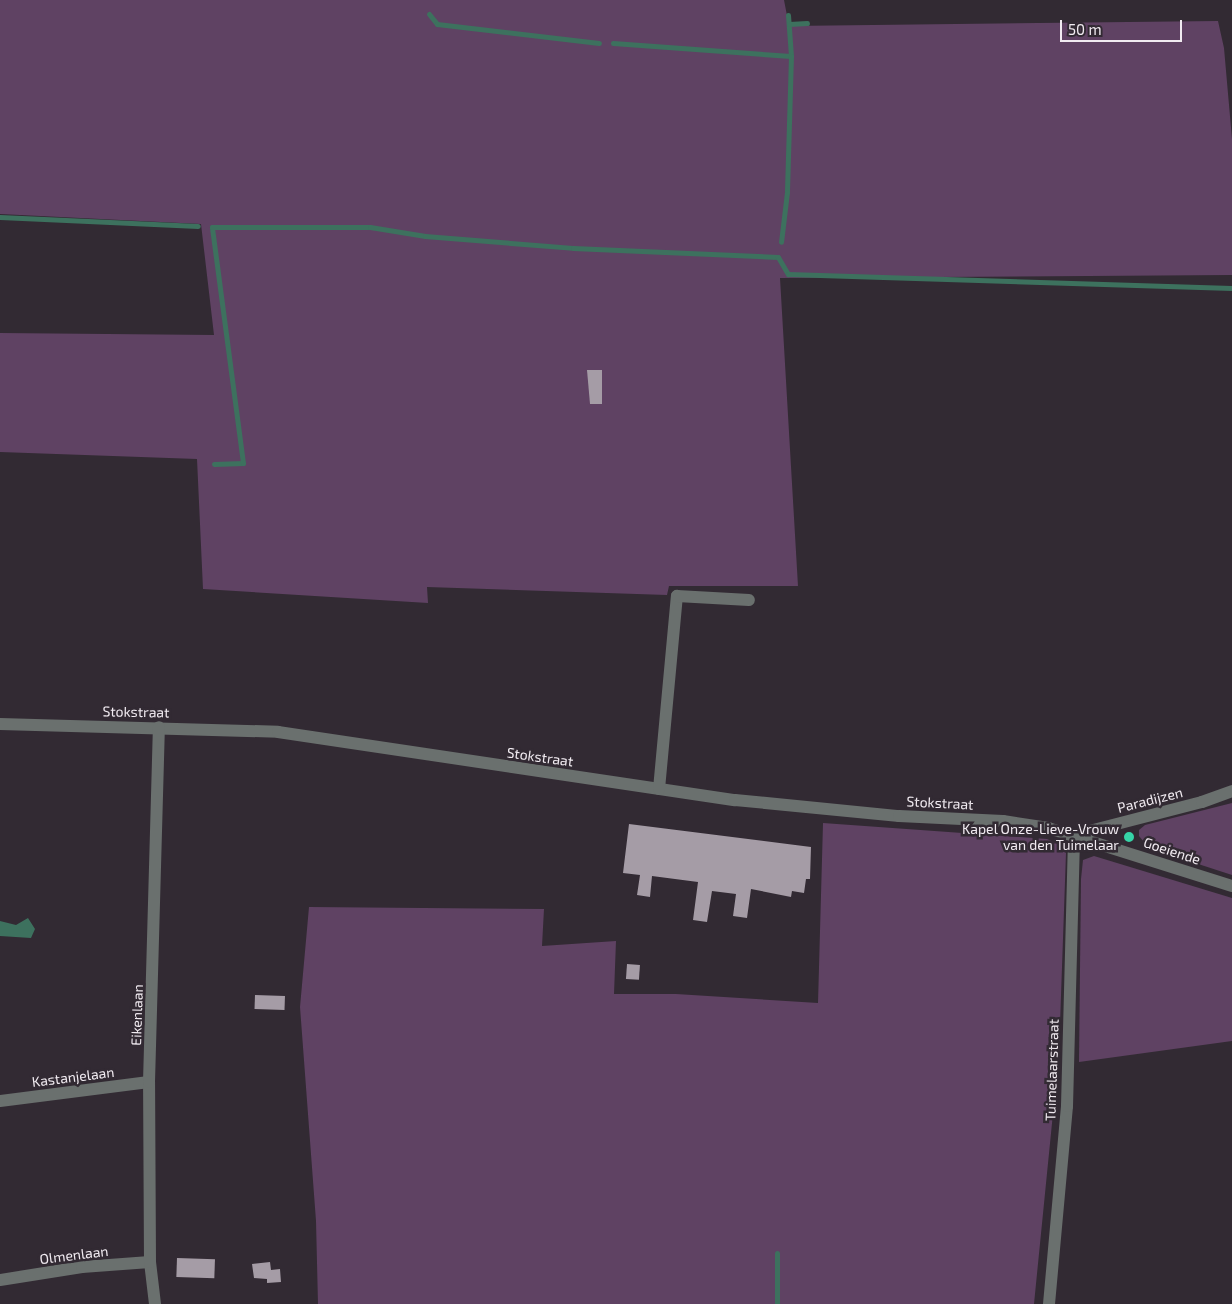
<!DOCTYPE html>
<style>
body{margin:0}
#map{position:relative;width:1232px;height:1304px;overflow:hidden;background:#322a33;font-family:"Exo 2",sans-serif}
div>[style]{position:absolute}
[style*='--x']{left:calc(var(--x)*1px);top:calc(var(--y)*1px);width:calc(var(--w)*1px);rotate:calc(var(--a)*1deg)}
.green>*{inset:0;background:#5f4263}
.water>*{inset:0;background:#3d715e}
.stream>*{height:5px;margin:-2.5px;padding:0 2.5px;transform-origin:2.5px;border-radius:2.5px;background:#3d715e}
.building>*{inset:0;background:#a59ca6;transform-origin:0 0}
.minor>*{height:12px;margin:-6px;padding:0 6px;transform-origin:6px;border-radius:6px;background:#6a706e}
.dots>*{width:14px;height:14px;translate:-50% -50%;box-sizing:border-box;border:2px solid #322a33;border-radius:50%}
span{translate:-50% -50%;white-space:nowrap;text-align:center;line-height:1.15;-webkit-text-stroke:5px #322a33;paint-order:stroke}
.street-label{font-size:14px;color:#f1ebf1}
.poi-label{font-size:14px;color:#f1ebf1}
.right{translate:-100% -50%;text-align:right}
.scale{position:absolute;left:1060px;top:20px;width:122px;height:22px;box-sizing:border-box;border:2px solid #f1ebf1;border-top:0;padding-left:6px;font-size:15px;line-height:18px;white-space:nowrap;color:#f1ebf1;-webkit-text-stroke:4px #322a33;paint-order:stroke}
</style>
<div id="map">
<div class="green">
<div style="clip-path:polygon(0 0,784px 0,789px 26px,1218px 21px,1224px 48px,1232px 139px,1232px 275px,780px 278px,798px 586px,669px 586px,667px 595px,427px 587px,428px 603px,203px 589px,197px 459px,0 452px,0 333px,214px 335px,201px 224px,0 214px)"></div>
<div style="clip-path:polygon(1232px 803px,1232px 875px,1149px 848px,1139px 836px,1139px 830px,1145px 825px)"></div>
<div style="clip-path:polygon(823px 823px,1047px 839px,1060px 845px,1066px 853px,1059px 1053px,1034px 1304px,318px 1304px,316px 1221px,300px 1007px,309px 907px,544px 909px,542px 946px,616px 941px,614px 994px,676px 994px,818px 1003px)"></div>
<div style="clip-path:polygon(1094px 856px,1232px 898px,1232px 1041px,1079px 1062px,1081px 879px,1083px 860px)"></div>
</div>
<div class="water">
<div style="clip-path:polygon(28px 918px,35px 929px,31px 938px,0 936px,0 921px,16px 925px)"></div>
</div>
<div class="stream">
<div style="--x:429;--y:14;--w:13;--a:51"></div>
<div style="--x:437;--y:24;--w:163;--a:6.7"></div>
<div style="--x:788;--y:15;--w:41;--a:85.8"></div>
<div style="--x:789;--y:24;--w:18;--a:-3"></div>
<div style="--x:613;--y:43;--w:178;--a:4.2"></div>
<div style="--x:791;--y:56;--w:136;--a:91.7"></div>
<div style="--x:787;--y:192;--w:50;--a:96.8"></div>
<div style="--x:0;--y:217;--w:198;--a:2.6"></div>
<div style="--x:214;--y:464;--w:29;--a:-2"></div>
<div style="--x:243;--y:463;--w:238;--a:-97.5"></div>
<div style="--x:212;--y:227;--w:158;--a:0"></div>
<div style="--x:370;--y:227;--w:56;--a:9.3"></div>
<div style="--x:425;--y:236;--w:148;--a:4.6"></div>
<div style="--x:573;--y:248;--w:205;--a:2.5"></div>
<div style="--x:778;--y:257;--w:20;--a:60"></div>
<div style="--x:788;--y:274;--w:444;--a:1.8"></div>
<div style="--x:777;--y:1253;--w:51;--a:90"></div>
</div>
<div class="building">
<div style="clip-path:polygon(587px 370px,602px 370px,602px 404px,590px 404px)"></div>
<div style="clip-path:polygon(629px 824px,811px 847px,810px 879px,806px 879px,804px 893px,792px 891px,791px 897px,751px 889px,747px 918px,733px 916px,736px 894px,712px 891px,707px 922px,693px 920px,698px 882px,652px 876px,650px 897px,637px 895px,640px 875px,623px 873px)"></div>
<div style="left:627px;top:964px;width:13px;height:15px;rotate:4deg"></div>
<div style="left:255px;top:995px;width:30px;height:14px;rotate:2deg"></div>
<div style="left:177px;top:1258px;width:38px;height:19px;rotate:2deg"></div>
<div style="clip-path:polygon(270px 1262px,271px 1270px,280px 1269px,281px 1282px,267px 1283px,267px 1279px,254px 1278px,252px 1264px)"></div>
</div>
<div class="minor">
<div style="--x:0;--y:724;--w:278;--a:1.6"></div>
<div style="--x:278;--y:732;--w:462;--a:8.5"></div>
<div style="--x:735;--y:800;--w:165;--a:5.6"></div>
<div style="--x:899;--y:816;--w:104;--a:2.8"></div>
<div style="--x:1003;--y:821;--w:46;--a:8.8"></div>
<div style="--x:1048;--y:828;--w:193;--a:17.5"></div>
<div style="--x:659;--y:789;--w:194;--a:-84.7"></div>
<div style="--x:677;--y:596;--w:72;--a:3.2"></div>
<div style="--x:1074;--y:835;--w:132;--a:-14.5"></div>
<div style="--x:1202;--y:802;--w:32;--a:-20"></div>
<div style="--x:0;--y:1101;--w:150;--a:-7.3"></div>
<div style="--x:0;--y:1280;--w:83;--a:-9"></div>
<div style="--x:82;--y:1267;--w:68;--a:-4.2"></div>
<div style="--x:155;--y:1304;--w:42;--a:-96.8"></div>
<div style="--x:150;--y:1262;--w:180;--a:-90.3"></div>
<div style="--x:149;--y:1082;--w:355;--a:-88.4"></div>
<div style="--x:1049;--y:1304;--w:199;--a:-84.8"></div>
<div style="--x:1067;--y:1106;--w:271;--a:-88.5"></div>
</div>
<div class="dots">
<div style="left:1129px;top:837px;background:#36d4a7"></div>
</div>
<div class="street-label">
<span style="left:136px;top:712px;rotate:1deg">Stokstraat</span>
<span style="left:540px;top:757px;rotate:8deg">Stokstraat</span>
<span style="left:1150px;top:800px;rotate:-14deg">Paradijzen</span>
<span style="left:940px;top:803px;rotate:3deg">Stokstraat</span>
<span style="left:1172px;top:851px;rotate:18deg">Goeiende</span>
<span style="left:137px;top:1015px;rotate:-88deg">Eikenlaan</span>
<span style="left:1052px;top:1070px;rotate:-88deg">Tuimelaarstraat</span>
<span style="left:73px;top:1077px;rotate:-7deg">Kastanjelaan</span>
<span style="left:74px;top:1255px;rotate:-7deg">Olmenlaan</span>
</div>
<div class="poi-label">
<span class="right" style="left:1119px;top:837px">Kapel Onze-Lieve-Vrouw<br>van den Tuimelaar</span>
</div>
<div class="scale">50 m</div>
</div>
